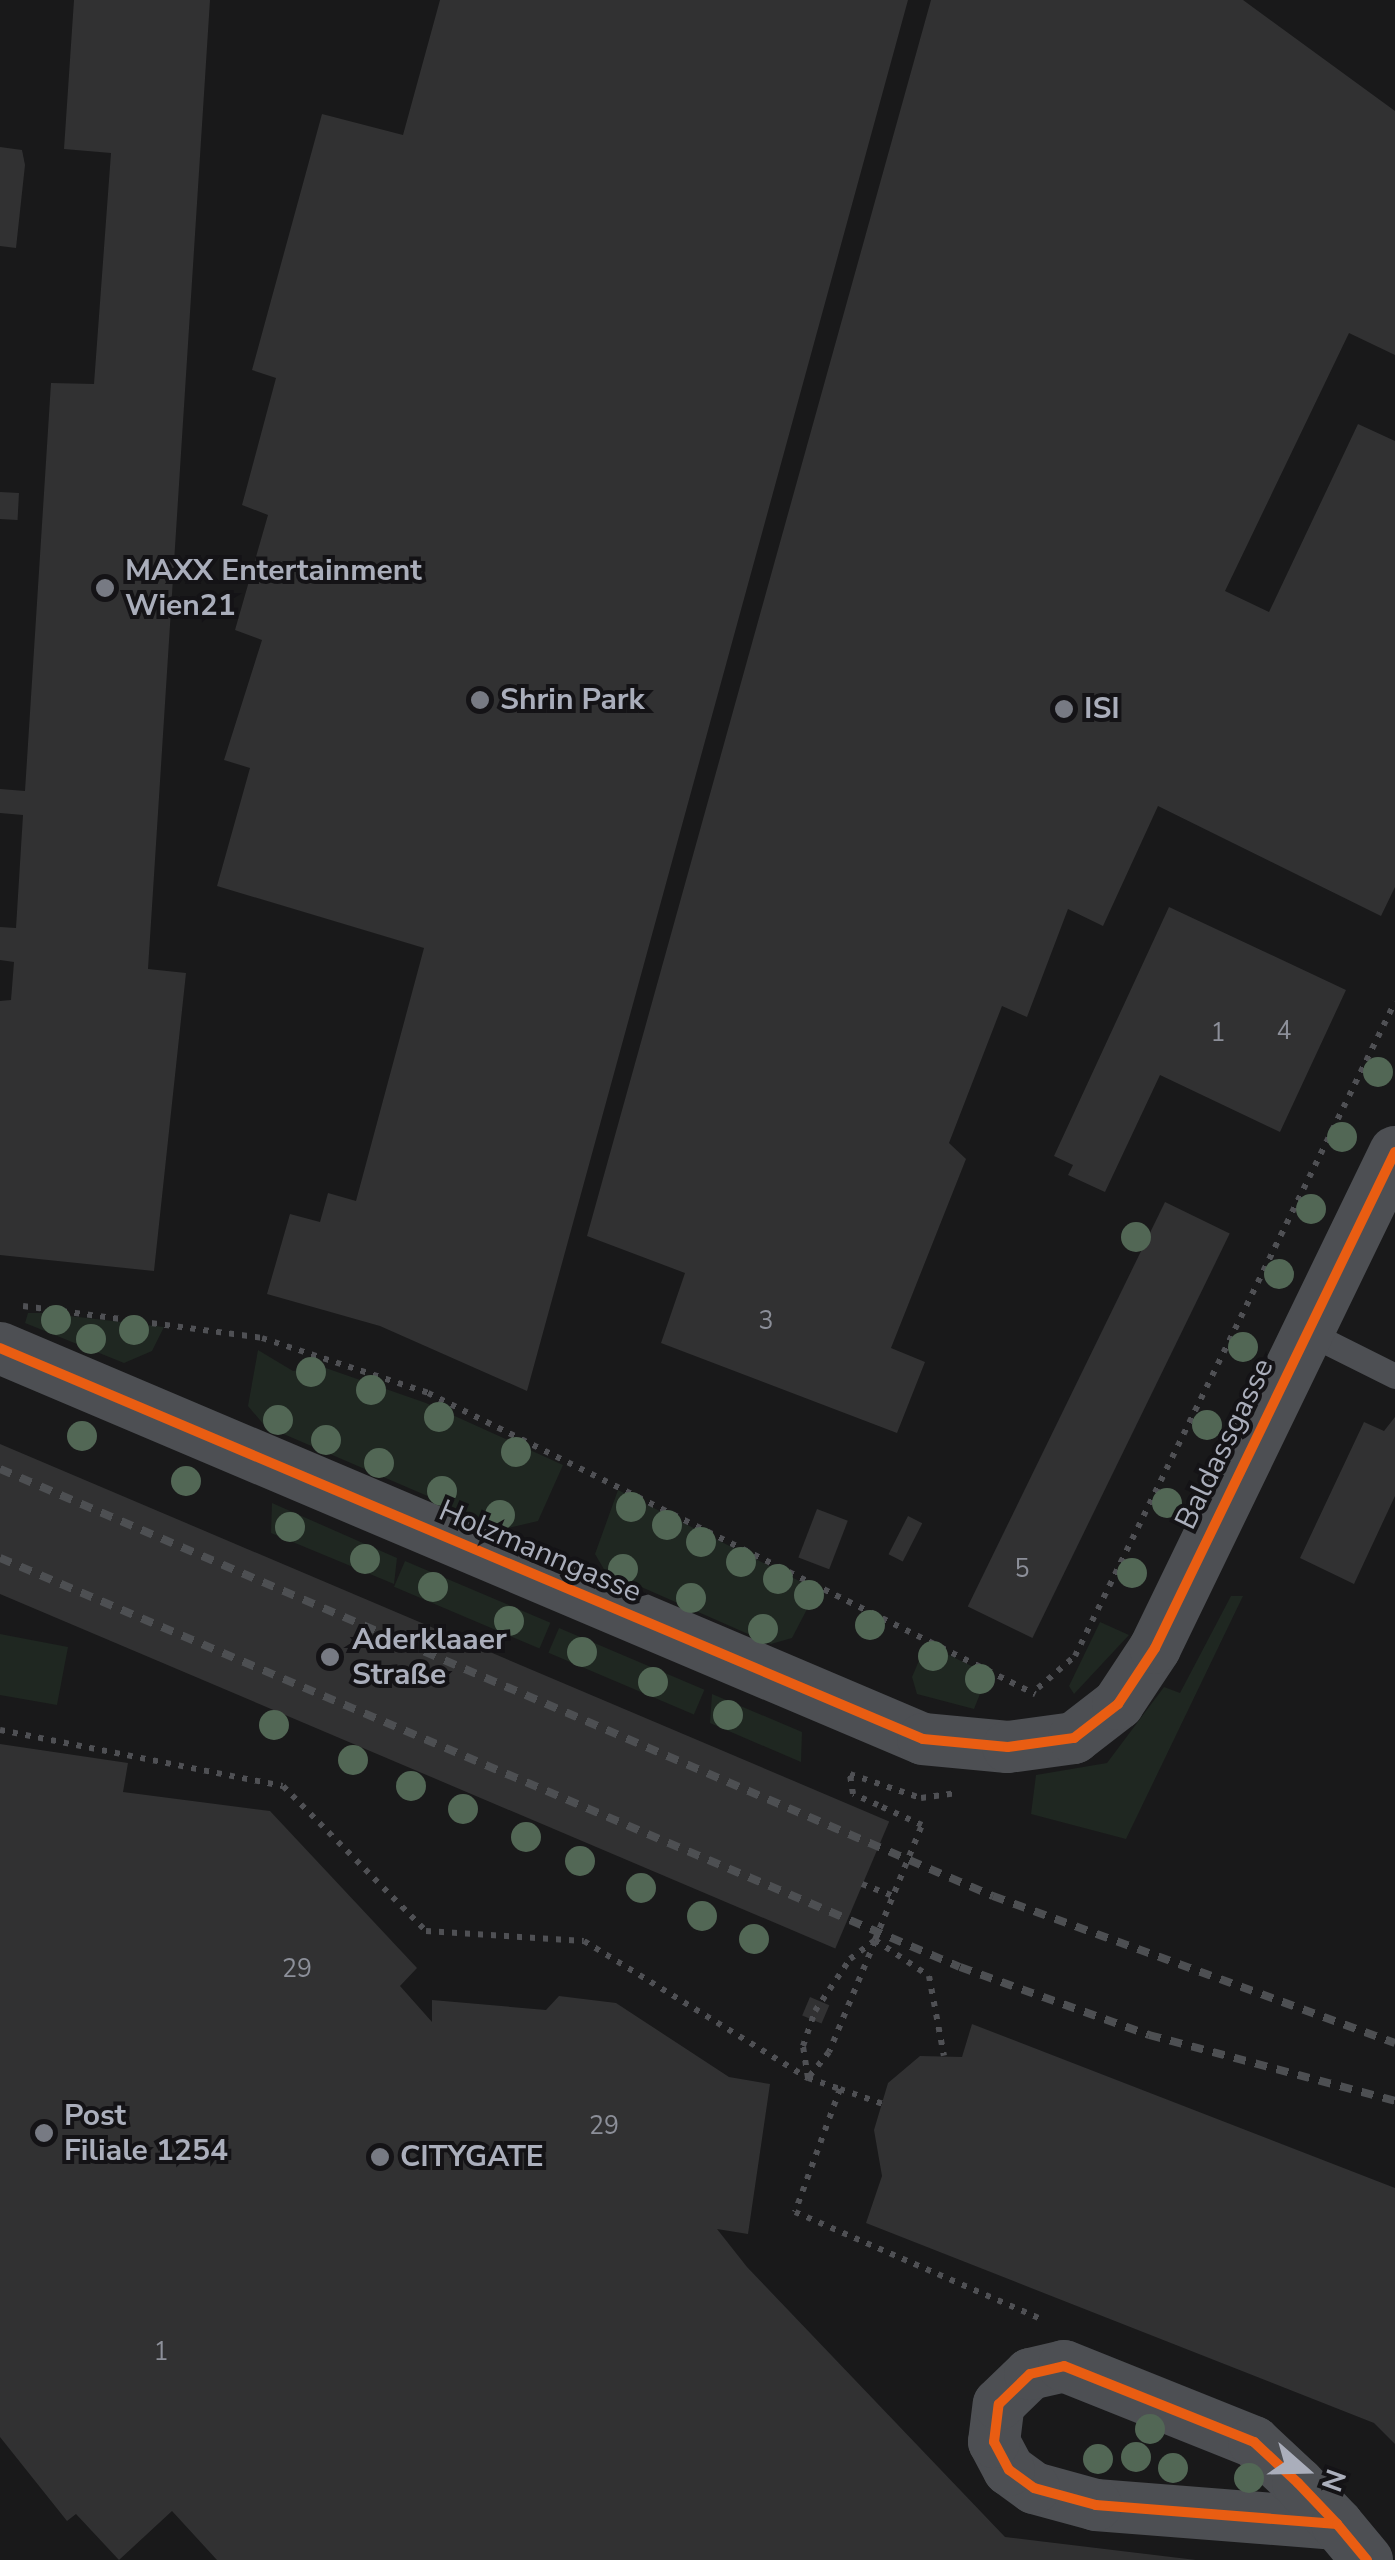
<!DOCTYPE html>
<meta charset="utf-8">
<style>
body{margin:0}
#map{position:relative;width:1395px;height:2560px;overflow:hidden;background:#19191a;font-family:"Nunito Sans",sans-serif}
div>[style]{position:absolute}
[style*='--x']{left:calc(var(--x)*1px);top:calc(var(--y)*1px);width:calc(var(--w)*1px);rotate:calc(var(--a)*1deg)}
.green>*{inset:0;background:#1f2721;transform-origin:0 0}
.building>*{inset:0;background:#313132;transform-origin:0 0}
.path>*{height:6px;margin-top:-3px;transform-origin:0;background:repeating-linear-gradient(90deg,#4f5054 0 5px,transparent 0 13px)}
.service>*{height:25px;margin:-12.5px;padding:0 12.5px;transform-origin:12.5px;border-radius:12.5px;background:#4d4f53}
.minor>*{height:52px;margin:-26px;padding:0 26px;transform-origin:26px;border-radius:26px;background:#4d4f53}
.rail>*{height:8px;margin-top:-4px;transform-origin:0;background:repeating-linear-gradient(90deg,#4d4f52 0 12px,transparent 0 22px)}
.path-bridge>*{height:6px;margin-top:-3px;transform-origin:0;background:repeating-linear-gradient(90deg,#4f5054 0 5px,transparent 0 13px)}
.cycleway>*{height:10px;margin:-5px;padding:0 5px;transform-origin:5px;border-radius:5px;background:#e95d12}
.trees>*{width:30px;height:30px;margin:-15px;border-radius:50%;background:#526755}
.dots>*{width:28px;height:28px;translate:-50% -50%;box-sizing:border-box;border:5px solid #141316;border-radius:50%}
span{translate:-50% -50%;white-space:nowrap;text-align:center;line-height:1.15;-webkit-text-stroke:8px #141316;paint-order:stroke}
.number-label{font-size:25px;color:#8c8f99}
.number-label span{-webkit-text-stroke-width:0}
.poi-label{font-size:30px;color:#aaaebb;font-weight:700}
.left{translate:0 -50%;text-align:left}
.street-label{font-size:30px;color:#aaaebb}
.north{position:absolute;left:1255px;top:2420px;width:100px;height:100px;-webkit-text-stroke:8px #141316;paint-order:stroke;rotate:110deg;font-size:28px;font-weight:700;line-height:40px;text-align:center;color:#aaaebb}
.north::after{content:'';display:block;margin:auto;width:35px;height:45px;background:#aaaebb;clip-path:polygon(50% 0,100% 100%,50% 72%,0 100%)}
</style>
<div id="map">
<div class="green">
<div style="clip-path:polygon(28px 1313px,44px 1313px,164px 1327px,152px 1351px,124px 1363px,25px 1323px)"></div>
<div style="clip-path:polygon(258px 1350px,293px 1371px,320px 1366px,426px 1403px,563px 1465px,538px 1521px,504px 1529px,265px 1426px,248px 1406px)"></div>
<div style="clip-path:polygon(618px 1490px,817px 1590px,792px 1638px,771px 1644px,605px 1571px,595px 1554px)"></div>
<div style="clip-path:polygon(272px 1503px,397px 1558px,394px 1584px,271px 1533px)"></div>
<div style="left:405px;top:1561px;width:158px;height:28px;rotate:23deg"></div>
<div style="clip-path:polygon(1231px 1596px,1243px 1596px,1126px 1839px,1031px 1814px,1036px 1775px,1107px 1763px,1164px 1687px,1180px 1693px)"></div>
<div style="clip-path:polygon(1100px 1622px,1129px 1635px,1074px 1694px,1069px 1686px)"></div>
<div style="left:559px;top:1628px;width:158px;height:27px;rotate:23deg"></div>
<div style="clip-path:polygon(0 1634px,68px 1647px,57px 1705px,0 1695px)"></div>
<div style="clip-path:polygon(926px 1644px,988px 1674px,974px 1709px,917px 1694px,912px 1677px)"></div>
<div style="clip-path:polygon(712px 1694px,802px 1732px,801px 1762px,710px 1723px)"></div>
</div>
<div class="building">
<div style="clip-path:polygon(74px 0,210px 0,148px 969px,186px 973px,154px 1271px,0 1255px,0 1001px,11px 1000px,14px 962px,0 960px,0 927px,16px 928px,23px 815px,0 813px,0 789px,25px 791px,51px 383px,94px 384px,111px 153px,64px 149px)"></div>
<div style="clip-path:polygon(440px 0,908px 0,527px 1391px,380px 1326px,267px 1294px,290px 1214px,320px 1222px,328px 1193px,356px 1201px,424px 948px,217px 886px,250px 768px,224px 760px,262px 640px,235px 630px,268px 515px,242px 505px,276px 378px,252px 370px,322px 114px,403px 135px)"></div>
<div style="clip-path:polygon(931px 0,1243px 0,1395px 111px,1395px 355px,1349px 333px,1225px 591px,1269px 612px,1358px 424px,1395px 441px,1395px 887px,1381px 916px,1158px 806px,1103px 926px,1068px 909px,1027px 1017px,1002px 1006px,949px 1143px,966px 1159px,891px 1348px,925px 1362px,897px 1433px,661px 1343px,685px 1273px,587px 1236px)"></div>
<div style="clip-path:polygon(0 147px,22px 150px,25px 165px,16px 248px,0 246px)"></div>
<div style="left:0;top:492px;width:19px;height:27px;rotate:3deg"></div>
<div style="clip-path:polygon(1169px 907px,1346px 990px,1280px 1132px,1160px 1075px,1105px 1192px,1068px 1175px,1073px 1165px,1054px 1156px)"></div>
<div style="left:1165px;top:1202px;width:72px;height:450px;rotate:26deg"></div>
<div style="clip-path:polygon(1395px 1417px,1395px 1496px,1354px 1584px,1300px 1558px,1364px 1422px,1384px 1431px)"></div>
<div style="left:0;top:1444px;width:966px;height:138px;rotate:23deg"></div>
<div style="left:817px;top:1509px;width:33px;height:52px;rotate:21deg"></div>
<div style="left:908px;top:1516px;width:16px;height:43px;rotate:27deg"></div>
<div style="clip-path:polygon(0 1744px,128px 1763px,123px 1792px,270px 1811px,417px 1968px,400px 1986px,432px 2022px,432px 2000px,546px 2010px,559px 1996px,616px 2003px,729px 2077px,770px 2084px,748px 2234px,717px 2229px,747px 2267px,1005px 2537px,1196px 2560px,217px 2560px,172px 2511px,119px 2560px,76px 2514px,67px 2521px,0 2437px)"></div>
<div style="left:810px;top:1997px;width:21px;height:20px;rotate:23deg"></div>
<div style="clip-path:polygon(972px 2024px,1395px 2188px,1395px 2444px,1374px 2423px,866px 2223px,882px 2176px,874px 2130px,888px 2083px,920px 2056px,962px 2057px)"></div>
</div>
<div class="path">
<div style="--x:23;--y:1306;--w:241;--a:7.6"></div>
<div style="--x:262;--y:1338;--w:175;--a:18.3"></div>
<div style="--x:428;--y:1393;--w:678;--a:26.38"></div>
<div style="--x:1038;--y:1688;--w:49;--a:-40.9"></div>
<div style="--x:1075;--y:1656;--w:728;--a:-63.93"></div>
<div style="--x:0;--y:1730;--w:288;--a:11.2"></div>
<div style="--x:283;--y:1786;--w:204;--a:45.4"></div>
<div style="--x:426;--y:1931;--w:158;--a:3.6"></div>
<div style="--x:584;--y:1941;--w:263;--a:31.5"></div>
<div style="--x:808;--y:2078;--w:32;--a:-99"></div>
<div style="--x:803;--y:2046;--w:37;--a:-71"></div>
<div style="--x:815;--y:2011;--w:63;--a:-56.1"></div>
<div style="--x:850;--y:1959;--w:31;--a:-37"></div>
<div style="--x:878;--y:1805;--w:27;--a:-156"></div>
<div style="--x:853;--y:1794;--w:20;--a:-99"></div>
<div style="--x:850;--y:1774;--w:75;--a:18.7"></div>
<div style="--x:921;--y:1798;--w:36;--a:-8"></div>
<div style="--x:862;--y:1884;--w:33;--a:21"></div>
<div style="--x:875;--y:1940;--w:65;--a:33.7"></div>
<div style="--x:929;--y:1976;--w:81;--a:79.4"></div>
<div style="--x:875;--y:1941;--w:120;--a:112.5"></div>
<div style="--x:829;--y:2052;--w:33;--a:129"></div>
<div style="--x:808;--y:2078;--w:34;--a:19"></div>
<div style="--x:840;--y:2089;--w:131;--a:110.1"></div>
<div style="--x:795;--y:2212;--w:270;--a:23.5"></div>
<div style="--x:840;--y:2089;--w:46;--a:19.2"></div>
</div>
<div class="service">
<div style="--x:1307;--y:1332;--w:98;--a:26.6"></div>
</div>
<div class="minor">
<div style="--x:0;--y:1348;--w:1002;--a:22.96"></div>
<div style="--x:923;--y:1739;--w:85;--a:5.4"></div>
<div style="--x:1008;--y:1747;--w:67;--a:-7.8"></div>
<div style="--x:1074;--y:1738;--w:56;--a:-37.7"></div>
<div style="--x:1118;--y:1704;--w:67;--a:-56.5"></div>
<div style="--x:1155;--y:1648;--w:551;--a:-64.18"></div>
<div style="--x:1337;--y:2524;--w:242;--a:-175.5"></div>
<div style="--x:1096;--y:2505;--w:64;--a:-164.7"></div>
<div style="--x:1034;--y:2488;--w:31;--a:-144"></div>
<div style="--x:1009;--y:2470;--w:32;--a:-118"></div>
<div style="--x:994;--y:2442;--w:38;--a:-83"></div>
<div style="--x:999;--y:2404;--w:43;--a:-44.1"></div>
<div style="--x:1030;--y:2374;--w:35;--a:-13"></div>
<div style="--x:1064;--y:2366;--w:205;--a:21.8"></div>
<div style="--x:1254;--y:2442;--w:60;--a:43"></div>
<div style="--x:1298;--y:2483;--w:57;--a:46.4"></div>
<div style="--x:1337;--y:2524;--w:47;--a:50.2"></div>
</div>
<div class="rail">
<div style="--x:0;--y:1469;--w:1081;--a:23.27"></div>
<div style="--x:993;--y:1896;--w:428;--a:20.1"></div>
<div style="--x:0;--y:1558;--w:1043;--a:23.08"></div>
<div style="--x:960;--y:1967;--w:201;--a:19.8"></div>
<div style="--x:1149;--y:2035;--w:255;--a:15"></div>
</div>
<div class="path-bridge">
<div style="--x:875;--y:1940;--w:124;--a:-67.8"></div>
<div style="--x:922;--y:1825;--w:48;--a:-155.6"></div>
</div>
<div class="cycleway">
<div style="--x:0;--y:1348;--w:1002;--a:22.96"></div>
<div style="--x:923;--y:1739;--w:85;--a:5.4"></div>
<div style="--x:1008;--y:1747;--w:67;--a:-7.8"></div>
<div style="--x:1074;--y:1738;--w:56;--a:-37.7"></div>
<div style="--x:1118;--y:1704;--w:67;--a:-56.5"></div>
<div style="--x:1155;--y:1648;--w:551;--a:-64.18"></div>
<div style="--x:1337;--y:2524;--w:242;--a:-175.5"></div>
<div style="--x:1096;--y:2505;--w:64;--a:-164.7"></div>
<div style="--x:1034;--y:2488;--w:31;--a:-144"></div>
<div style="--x:1009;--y:2470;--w:32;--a:-118"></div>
<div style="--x:994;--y:2442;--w:38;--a:-83"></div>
<div style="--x:999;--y:2404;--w:43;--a:-44.1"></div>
<div style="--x:1030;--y:2374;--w:35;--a:-13"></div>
<div style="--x:1064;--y:2366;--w:205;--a:21.8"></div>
<div style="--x:1254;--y:2442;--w:60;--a:43"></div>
<div style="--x:1298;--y:2483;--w:57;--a:46.4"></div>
<div style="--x:1337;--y:2524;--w:47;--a:50.2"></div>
</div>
<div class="trees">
<div style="left:1378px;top:1072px"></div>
<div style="left:1342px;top:1137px"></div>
<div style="left:1311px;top:1209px"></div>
<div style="left:1136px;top:1237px"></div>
<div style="left:1279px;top:1274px"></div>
<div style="left:56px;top:1320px"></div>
<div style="left:134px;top:1330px"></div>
<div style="left:91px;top:1339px"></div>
<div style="left:1243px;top:1347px"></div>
<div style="left:311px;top:1372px"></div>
<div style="left:371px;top:1390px"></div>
<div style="left:439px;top:1417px"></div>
<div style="left:278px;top:1420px"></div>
<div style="left:1207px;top:1425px"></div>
<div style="left:82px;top:1436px"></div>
<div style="left:326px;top:1440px"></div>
<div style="left:516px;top:1452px"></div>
<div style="left:379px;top:1463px"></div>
<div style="left:186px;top:1481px"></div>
<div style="left:442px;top:1491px"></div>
<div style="left:1167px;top:1503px"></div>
<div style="left:631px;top:1507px"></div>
<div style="left:500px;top:1515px"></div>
<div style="left:667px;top:1525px"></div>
<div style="left:290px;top:1527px"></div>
<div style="left:701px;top:1542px"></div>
<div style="left:365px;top:1559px"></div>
<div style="left:741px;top:1562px"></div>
<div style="left:623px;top:1569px"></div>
<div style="left:1132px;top:1573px"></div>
<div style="left:778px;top:1579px"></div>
<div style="left:433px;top:1587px"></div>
<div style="left:809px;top:1595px"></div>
<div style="left:691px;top:1598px"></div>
<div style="left:509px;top:1621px"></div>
<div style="left:870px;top:1625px"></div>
<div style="left:763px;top:1629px"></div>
<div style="left:582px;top:1652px"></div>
<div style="left:933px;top:1656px"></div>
<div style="left:980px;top:1679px"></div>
<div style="left:653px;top:1682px"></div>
<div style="left:728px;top:1715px"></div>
<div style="left:274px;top:1725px"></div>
<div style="left:353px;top:1760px"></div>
<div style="left:411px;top:1786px"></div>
<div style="left:463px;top:1809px"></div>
<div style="left:526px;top:1837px"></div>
<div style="left:580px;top:1861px"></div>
<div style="left:641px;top:1888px"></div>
<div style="left:702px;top:1916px"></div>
<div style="left:754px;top:1939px"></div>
<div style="left:1150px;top:2429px"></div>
<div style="left:1136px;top:2457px"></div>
<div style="left:1098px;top:2459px"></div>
<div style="left:1173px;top:2468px"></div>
<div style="left:1249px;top:2478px"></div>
</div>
<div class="dots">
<div style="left:105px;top:588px;background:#777a83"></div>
<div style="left:480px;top:700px;background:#777a83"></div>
<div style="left:1064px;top:709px;background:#777a83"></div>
<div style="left:330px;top:1657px;background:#777a83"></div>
<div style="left:44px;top:2133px;background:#777a83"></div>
<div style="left:380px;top:2157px;background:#777a83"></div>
</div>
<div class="number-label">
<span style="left:1284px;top:1031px">4</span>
<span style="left:1218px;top:1033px">1</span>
<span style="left:766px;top:1321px">3</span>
<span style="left:1022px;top:1569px">5</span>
<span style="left:297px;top:1969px">29</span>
<span style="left:604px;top:2126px">29</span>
<span style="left:161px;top:2352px">1</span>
</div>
<div class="poi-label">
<span class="left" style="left:125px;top:588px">MAXX Entertainment<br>Wien21</span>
<span class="left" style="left:500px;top:700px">Shrin Park</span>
<span class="left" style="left:1084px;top:709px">ISI</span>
<span class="left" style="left:352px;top:1657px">Aderklaaer<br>Straße</span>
<span class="left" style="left:64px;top:2133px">Post<br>Filiale 1254</span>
<span class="left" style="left:400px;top:2157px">CITYGATE</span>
</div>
<div class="street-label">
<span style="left:1225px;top:1444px;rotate:-64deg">Baldassgasse</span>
<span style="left:540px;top:1552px;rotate:23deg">Holzmanngasse</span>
</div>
<div class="north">N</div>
</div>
